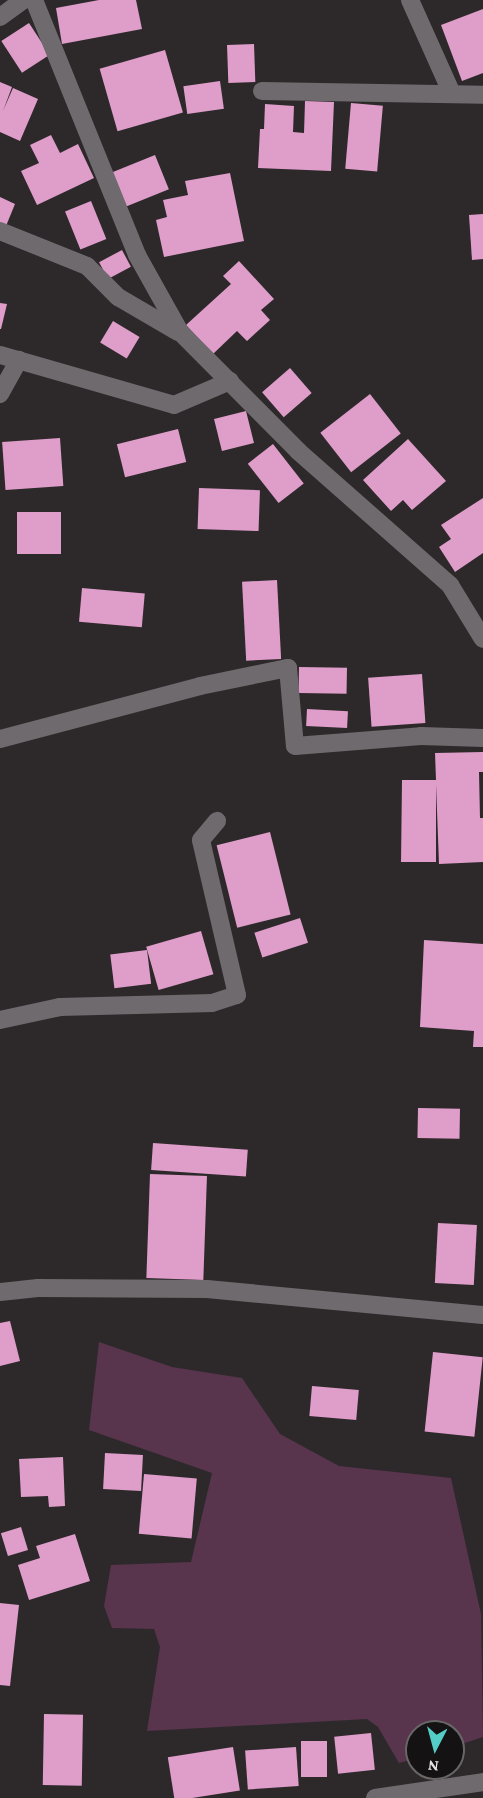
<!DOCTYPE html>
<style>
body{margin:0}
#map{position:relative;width:483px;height:1798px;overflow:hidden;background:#2d292b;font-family:"Crimson Pro",serif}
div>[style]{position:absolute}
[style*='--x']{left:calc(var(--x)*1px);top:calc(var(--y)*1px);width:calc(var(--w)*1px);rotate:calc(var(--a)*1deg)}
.green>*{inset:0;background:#58344d}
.building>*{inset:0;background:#df9dc9;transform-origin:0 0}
.minor>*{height:18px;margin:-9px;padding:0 9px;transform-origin:9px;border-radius:9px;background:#6f6a6d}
span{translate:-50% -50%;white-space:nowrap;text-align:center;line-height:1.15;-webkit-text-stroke:6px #141213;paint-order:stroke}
.north{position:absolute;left:405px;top:1720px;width:60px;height:60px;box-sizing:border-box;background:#141213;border:2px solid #686667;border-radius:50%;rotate:186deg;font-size:16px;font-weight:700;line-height:24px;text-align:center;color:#e7e4e6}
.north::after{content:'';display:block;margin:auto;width:21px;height:27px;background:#54cdc7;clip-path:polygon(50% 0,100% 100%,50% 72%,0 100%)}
</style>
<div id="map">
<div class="green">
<div style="clip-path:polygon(99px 1342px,172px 1367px,242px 1378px,280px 1434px,339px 1466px,451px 1478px,481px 1614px,483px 1737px,453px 1747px,453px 1732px,417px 1732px,417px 1758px,399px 1763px,378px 1727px,367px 1719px,147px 1731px,160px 1647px,154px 1629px,112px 1628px,104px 1606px,111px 1565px,191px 1562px,212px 1473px,89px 1430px)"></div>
</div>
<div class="building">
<div style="clip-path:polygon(99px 0,136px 0,142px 29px,62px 44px,56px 8px)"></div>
<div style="clip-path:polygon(483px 9px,483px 73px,462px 81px,441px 25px)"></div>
<div style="left:29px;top:23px;width:38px;height:33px;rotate:57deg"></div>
<div style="left:254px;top:44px;width:38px;height:27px;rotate:88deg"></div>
<div style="left:165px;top:50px;width:65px;height:68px;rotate:74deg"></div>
<div style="left:220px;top:81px;width:28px;height:37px;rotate:82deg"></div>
<div style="clip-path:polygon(0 82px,12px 87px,3px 111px,13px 88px,38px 99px,20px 141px,0 132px)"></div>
<div style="clip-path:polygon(305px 101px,334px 102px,331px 171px,258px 168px,260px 129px,264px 129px,265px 104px,294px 106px,293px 132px,304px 133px)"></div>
<div style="left:351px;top:103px;width:32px;height:66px;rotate:5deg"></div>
<div style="clip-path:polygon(51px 135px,60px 153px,78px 144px,94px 178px,37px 205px,21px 171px,39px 163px,30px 145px)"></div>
<div style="left:155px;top:155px;width:37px;height:48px;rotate:68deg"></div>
<div style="clip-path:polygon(230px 173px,244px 241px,164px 257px,156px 220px,167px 217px,163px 200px,188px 195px,185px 181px)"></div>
<div style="clip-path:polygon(0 197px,15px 204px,6px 226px,0 224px)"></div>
<div style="left:91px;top:201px;width:41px;height:28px;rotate:68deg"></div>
<div style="clip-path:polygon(483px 214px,483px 259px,472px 260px,469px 215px)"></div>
<div style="left:122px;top:250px;width:19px;height:26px;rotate:62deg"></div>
<div style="clip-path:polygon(239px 261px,274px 299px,261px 310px,270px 320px,247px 341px,237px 331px,213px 354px,186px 325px,231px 284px,223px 276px)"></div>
<div style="clip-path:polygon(0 303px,7px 304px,1px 329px,0 329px)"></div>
<div style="left:113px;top:321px;width:31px;height:25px;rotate:31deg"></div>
<div style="left:290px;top:368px;width:33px;height:37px;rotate:49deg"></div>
<div style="left:370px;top:394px;width:50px;height:63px;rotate:52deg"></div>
<div style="left:246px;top:411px;width:33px;height:33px;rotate:76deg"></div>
<div style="left:178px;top:429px;width:34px;height:63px;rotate:76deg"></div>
<div style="left:60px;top:438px;width:48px;height:58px;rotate:86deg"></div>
<div style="clip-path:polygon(408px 439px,446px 481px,412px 510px,403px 500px,391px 511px,363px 480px)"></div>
<div style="left:273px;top:444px;width:50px;height:32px;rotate:52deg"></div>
<div style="left:199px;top:488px;width:61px;height:41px;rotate:2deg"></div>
<div style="clip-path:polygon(483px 498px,483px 553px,455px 572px,439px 547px,451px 539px,441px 525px)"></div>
<div style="left:17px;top:512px;width:44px;height:42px"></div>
<div style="left:277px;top:580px;width:79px;height:35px;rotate:87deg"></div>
<div style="left:82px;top:588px;width:63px;height:34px;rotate:5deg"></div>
<div style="left:299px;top:667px;width:48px;height:26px;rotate:1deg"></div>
<div style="left:422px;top:674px;width:49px;height:54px;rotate:86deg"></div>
<div style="left:307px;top:709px;width:41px;height:17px;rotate:3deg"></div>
<div style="clip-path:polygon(483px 752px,483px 772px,479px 772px,480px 818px,483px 818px,483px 862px,439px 864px,436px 784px,436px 862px,401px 862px,402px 780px,436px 780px,435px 753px)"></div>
<div style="left:270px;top:832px;width:85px;height:55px;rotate:76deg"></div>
<div style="left:300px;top:918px;width:26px;height:48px;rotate:72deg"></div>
<div style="left:201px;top:931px;width:45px;height:57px;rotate:74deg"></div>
<div style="clip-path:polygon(424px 940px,483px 944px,483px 1047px,473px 1047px,474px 1031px,420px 1027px)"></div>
<div style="left:147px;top:950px;width:34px;height:37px;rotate:83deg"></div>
<div style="left:418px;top:1108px;width:42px;height:30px;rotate:1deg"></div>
<div style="left:153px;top:1143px;width:95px;height:27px;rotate:4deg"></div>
<div style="left:150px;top:1174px;width:57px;height:104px;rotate:2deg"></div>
<div style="left:438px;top:1223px;width:39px;height:60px;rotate:3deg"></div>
<div style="clip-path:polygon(10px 1321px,20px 1361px,0 1366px,0 1323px)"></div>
<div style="left:433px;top:1352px;width:50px;height:80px;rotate:6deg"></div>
<div style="left:312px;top:1386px;width:47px;height:30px;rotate:5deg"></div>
<div style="left:105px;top:1453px;width:38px;height:36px;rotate:3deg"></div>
<div style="clip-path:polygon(63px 1457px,65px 1506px,49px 1507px,48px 1496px,21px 1497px,19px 1459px)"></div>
<div style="left:144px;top:1474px;width:53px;height:60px;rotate:5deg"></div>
<div style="left:21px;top:1527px;width:24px;height:21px;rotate:73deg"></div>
<div style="clip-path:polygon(75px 1534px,90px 1581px,29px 1600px,18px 1565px,40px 1558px,36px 1546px)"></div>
<div style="clip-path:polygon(0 1603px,19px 1605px,10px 1686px,0 1685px)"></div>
<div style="left:44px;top:1714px;width:39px;height:71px;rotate:1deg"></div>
<div style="left:371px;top:1733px;width:37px;height:37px;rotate:84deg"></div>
<div style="left:301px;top:1741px;width:26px;height:36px"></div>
<div style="left:233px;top:1747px;width:44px;height:66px;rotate:81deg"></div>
<div style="left:296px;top:1747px;width:39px;height:51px;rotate:86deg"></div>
</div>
<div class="minor">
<div style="--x:34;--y:0;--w:275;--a:68"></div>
<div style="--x:137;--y:255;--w:88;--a:60.8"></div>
<div style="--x:180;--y:332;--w:168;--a:45.2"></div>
<div style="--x:298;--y:451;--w:203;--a:41.4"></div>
<div style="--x:450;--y:585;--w:63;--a:58.6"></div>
<div style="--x:410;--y:0;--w:103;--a:65.9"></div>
<div style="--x:0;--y:17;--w:29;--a:-36"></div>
<div style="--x:262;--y:91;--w:221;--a:1"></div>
<div style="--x:0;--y:231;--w:94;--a:21.9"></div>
<div style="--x:87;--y:266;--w:44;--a:45"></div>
<div style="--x:118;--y:297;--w:69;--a:30.3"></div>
<div style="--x:0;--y:355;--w:181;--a:16"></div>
<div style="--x:174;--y:405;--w:61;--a:-23.2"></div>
<div style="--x:0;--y:394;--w:39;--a:-61"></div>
<div style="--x:0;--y:739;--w:207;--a:-14.8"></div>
<div style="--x:200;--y:686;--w:90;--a:-11.6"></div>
<div style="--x:288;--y:668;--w:78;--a:84.9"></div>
<div style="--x:295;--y:746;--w:126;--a:-4.5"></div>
<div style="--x:421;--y:736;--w:62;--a:1.8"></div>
<div style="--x:0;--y:1020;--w:61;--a:-12.2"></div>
<div style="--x:60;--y:1007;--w:152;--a:-1.5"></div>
<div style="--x:212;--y:1003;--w:26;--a:-18"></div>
<div style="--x:237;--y:995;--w:159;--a:-103.1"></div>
<div style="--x:201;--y:840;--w:25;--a:-50"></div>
<div style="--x:0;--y:1292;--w:38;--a:-6"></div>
<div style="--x:38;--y:1288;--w:169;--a:0.3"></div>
<div style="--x:207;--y:1289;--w:277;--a:5.4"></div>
<div style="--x:375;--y:1798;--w:109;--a:-8.4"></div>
</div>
<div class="north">N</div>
</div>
